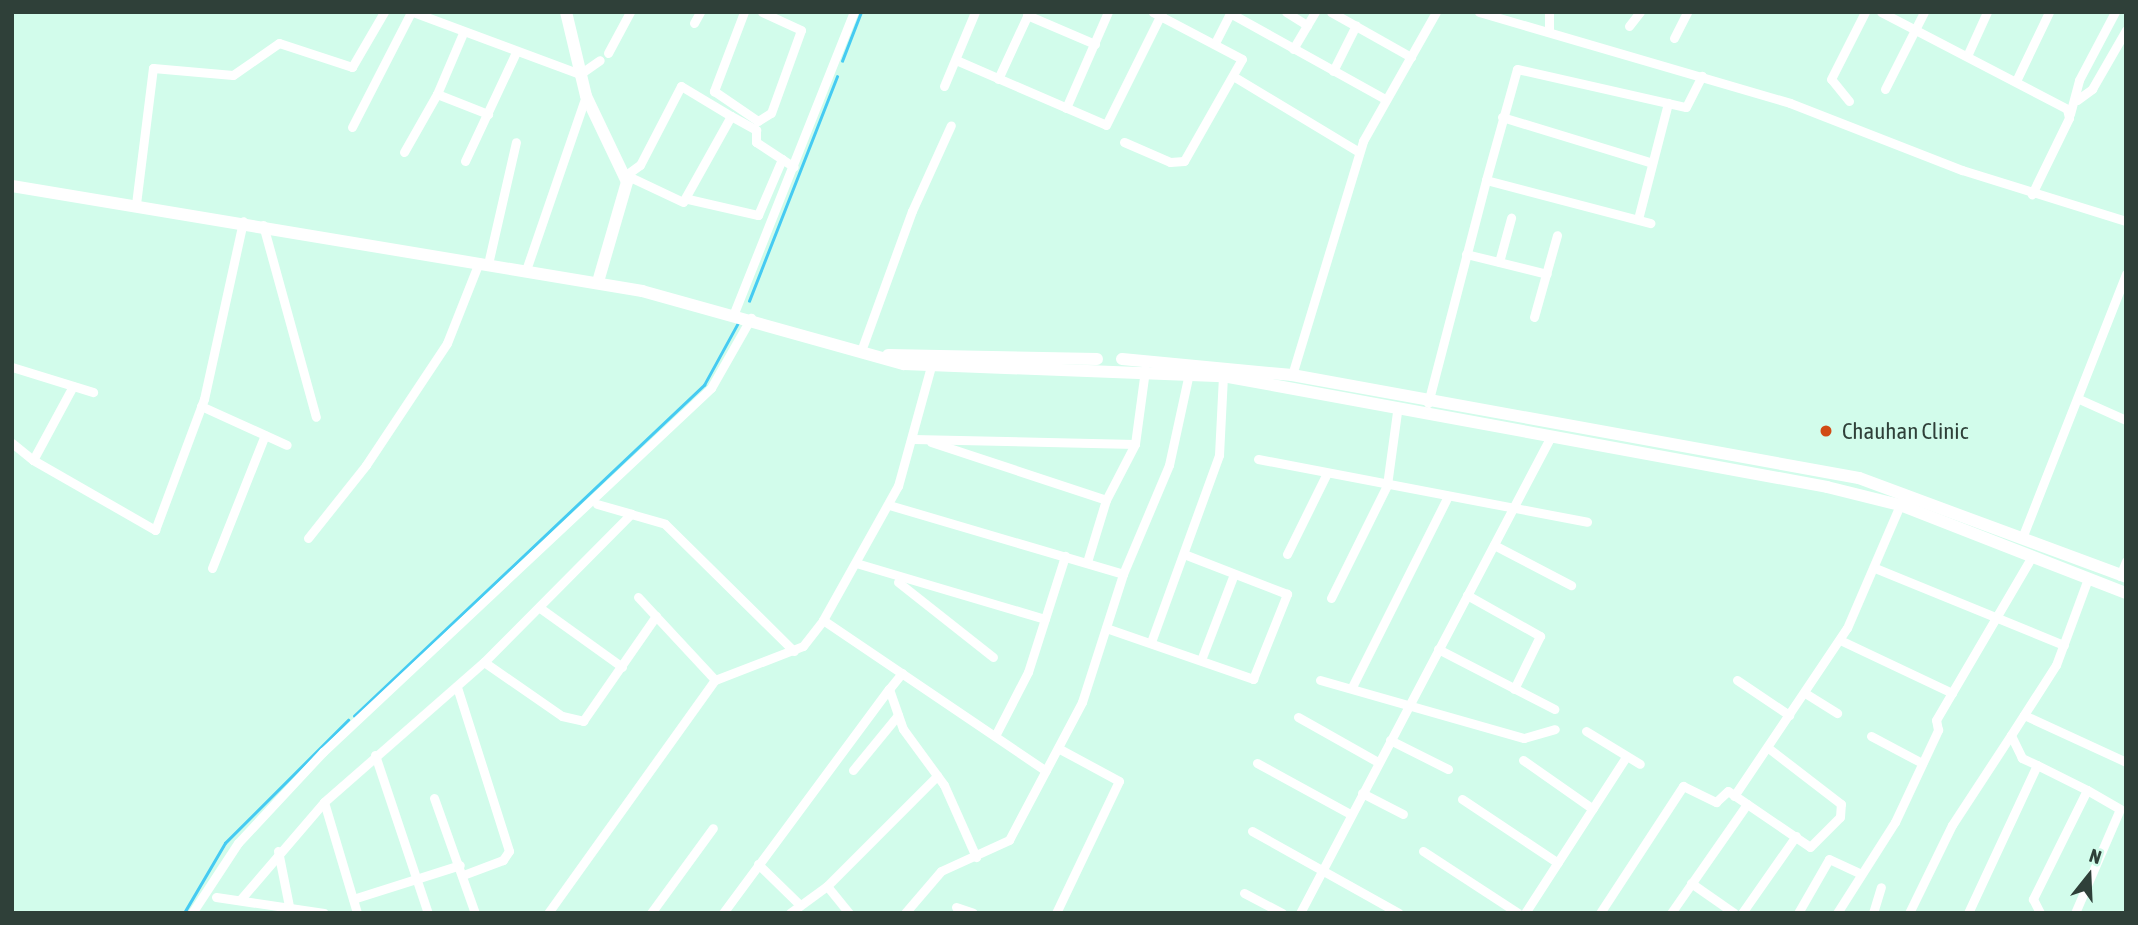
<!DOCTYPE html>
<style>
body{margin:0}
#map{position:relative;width:2138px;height:925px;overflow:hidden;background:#d2fceb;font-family:"Asap Condensed",sans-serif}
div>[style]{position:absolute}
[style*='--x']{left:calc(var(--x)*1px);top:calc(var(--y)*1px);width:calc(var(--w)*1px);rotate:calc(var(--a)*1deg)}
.stream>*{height:2.5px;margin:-1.25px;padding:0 1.25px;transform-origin:1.25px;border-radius:1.25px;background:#45cbf2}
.minor>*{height:9px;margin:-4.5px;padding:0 4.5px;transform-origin:4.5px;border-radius:4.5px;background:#fff}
.tertiary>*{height:12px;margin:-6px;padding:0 6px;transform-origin:6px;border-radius:6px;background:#fff}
.secondary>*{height:12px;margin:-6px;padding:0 6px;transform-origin:6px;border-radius:6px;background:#fff}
.dots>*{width:19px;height:19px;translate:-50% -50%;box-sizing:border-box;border:4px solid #d2fceb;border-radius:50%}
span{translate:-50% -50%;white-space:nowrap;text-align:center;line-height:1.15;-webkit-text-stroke:6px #d2fceb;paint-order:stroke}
.poi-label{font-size:23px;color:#2f4039}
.left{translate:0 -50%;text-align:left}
.frame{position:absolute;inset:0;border:14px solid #2f4039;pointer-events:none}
.north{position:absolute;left:2054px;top:841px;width:70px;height:70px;-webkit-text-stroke:5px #d2fceb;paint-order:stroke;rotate:18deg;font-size:19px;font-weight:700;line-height:28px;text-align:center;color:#2f4039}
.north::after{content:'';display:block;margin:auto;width:24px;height:32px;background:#2f4039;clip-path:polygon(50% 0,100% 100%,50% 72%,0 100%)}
</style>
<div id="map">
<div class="stream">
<div style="--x:842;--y:61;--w:53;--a:-68.8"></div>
<div style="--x:749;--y:301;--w:241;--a:-68.6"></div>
<div style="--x:354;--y:716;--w:482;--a:-43.4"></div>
<div style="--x:704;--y:385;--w:71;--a:-61.3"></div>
<div style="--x:184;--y:913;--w:81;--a:-59.6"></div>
<div style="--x:225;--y:843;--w:174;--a:-45"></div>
</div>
<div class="minor">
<div style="--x:413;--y:12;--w:178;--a:20.4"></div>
<div style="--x:580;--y:74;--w:24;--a:-35"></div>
<div style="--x:744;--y:12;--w:85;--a:110.8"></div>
<div style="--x:714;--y:91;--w:53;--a:34.3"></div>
<div style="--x:758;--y:121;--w:15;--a:-32"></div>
<div style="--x:771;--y:113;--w:88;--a:-70.1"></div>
<div style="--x:801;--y:30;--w:43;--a:-155.2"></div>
<div style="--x:1286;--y:12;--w:25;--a:32"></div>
<div style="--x:1331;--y:12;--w:92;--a:29.4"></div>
<div style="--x:1479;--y:12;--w:324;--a:16.3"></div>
<div style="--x:1790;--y:103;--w:185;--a:21.3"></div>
<div style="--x:1962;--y:170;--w:172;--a:17.3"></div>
<div style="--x:1549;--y:12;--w:19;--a:90"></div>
<div style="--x:1881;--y:12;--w:210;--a:27.5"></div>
<div style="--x:2067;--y:109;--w:9;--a:77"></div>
<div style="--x:2069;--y:118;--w:85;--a:116"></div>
<div style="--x:1027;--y:15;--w:74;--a:23.1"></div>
<div style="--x:694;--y:23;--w:13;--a:-61"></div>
<div style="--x:1629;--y:26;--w:18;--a:-52"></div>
<div style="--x:463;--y:33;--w:66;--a:113.1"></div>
<div style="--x:437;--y:94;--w:55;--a:21.4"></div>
<div style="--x:1674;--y:38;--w:29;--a:-63"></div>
<div style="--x:1216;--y:41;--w:31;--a:-63"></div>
<div style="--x:1230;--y:13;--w:177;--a:29"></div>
<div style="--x:1293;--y:49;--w:43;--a:-59.3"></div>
<div style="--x:608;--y:53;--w:47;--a:-61.8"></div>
<div style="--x:1967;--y:56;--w:48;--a:-65.6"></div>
<div style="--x:956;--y:60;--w:163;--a:23.4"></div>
<div style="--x:1106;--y:125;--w:126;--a:-63.6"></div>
<div style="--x:1333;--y:71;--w:51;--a:-63.4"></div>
<div style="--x:1233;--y:76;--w:147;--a:31.1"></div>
<div style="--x:998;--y:79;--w:74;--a:-65.2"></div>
<div style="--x:2016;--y:81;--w:76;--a:-64.4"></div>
<div style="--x:944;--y:86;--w:80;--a:-67.3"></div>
<div style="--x:1885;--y:89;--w:86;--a:-63.1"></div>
<div style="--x:2077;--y:100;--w:19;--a:-36"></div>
<div style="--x:2092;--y:89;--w:68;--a:-60"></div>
<div style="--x:1849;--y:101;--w:28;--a:-129"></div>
<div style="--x:1831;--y:79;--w:75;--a:-63.1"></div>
<div style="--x:1066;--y:108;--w:105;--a:-66.4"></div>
<div style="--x:2070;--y:114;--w:35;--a:-75"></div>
<div style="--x:2079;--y:80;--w:77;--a:-62.1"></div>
<div style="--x:731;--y:116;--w:98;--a:119.2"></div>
<div style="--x:683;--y:202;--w:63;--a:-154.7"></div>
<div style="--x:626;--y:175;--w:17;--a:-36"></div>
<div style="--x:640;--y:165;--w:89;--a:-62.6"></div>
<div style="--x:681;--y:86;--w:58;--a:31"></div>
<div style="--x:731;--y:116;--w:29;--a:29"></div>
<div style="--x:756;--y:130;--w:12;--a:90"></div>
<div style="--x:756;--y:142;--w:45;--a:33.3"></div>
<div style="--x:1502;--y:117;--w:157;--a:17"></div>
<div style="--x:352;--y:127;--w:129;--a:-62.8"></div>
<div style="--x:1124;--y:142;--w:50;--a:23.5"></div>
<div style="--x:1170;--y:162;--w:14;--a:-4"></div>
<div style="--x:1184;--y:161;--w:117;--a:-60.4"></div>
<div style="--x:1242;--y:59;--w:101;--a:-152.2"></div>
<div style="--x:404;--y:152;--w:67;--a:-60.4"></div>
<div style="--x:465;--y:161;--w:120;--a:-64.9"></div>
<div style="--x:1486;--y:180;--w:115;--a:-74.4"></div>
<div style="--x:1517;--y:69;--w:173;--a:12.7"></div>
<div style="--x:1686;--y:107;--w:35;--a:-63"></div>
<div style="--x:688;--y:199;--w:72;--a:12.9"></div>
<div style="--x:758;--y:215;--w:61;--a:-66.8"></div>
<div style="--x:136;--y:204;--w:137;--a:-82.9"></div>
<div style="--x:153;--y:68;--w:80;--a:5"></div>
<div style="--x:233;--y:75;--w:56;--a:-34.8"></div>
<div style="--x:279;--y:43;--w:77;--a:18.2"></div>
<div style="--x:352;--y:67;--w:64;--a:-59.8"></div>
<div style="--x:1638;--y:219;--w:120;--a:-75.5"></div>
<div style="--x:263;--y:225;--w:199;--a:74.6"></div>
<div style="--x:1466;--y:254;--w:83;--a:13.9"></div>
<div style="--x:1499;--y:262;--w:46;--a:-74.7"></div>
<div style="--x:488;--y:264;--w:125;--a:-77.1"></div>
<div style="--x:526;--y:270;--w:184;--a:-71"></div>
<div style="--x:734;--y:313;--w:324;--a:-68.3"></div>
<div style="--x:1534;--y:317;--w:85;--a:-74.3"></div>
<div style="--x:861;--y:351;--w:149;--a:-70"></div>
<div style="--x:912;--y:211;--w:94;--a:-65.6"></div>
<div style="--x:12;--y:367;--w:85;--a:17.2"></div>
<div style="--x:1292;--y:375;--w:245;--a:-73.1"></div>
<div style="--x:1363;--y:141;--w:148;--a:-60.5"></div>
<div style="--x:2079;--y:399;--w:51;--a:24.1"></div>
<div style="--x:1428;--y:403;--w:230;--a:-75.4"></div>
<div style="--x:1486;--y:180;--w:170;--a:14.7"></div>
<div style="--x:201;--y:406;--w:94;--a:24.4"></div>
<div style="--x:913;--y:439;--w:222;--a:1.3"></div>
<div style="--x:931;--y:442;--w:184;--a:18.3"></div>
<div style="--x:12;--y:443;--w:27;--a:39"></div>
<div style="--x:33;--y:460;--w:84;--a:-61.6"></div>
<div style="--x:1258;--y:459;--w:335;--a:10.8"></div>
<div style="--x:33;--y:460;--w:141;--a:29.8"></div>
<div style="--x:155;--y:530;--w:140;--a:-69.5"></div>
<div style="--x:204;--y:399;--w:182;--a:-77.6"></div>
<div style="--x:597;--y:504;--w:35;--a:16"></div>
<div style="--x:889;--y:505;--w:244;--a:16.4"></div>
<div style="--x:308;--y:538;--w:93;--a:-51.5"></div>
<div style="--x:366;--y:465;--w:146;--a:-56.4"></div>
<div style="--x:447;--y:343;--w:87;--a:-68.4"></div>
<div style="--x:2022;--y:538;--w:284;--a:-68.5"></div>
<div style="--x:1494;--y:545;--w:87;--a:27.5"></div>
<div style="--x:1287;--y:554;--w:90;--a:-63.7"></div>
<div style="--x:1087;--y:562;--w:65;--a:-73"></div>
<div style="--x:1106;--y:500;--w:63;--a:-62.6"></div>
<div style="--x:1135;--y:444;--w:75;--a:-82.3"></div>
<div style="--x:856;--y:563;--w:197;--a:16.5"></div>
<div style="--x:212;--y:568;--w:143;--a:-68.3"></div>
<div style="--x:1875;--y:568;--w:204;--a:22.2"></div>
<div style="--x:2120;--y:576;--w:16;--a:-68"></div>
<div style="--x:898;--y:582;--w:121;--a:38.3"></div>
<div style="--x:1467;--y:595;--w:84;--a:29.3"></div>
<div style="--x:1540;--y:636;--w:59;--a:116.1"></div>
<div style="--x:638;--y:597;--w:113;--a:47.1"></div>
<div style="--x:1331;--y:598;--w:126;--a:-63.6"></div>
<div style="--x:1387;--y:485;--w:74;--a:-82.2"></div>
<div style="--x:540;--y:608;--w:101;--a:35.7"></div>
<div style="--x:823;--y:620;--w:269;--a:34.1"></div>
<div style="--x:1106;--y:628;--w:156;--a:19.1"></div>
<div style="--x:1253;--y:679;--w:92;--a:-68.2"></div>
<div style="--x:1287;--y:594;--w:110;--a:-158.8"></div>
<div style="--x:1840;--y:640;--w:124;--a:25.3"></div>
<div style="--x:1151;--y:642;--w:199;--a:-70"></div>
<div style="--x:1219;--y:455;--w:79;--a:-87.1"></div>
<div style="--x:1438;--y:649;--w:131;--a:27.3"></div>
<div style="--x:1201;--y:660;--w:92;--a:-69"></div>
<div style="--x:484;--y:662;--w:95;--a:34.7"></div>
<div style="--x:562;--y:716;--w:22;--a:13"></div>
<div style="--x:583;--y:721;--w:128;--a:-55.2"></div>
<div style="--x:902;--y:673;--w:21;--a:129"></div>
<div style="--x:889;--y:689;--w:42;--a:70.7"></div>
<div style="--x:903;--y:729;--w:69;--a:53.8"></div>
<div style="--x:944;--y:785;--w:79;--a:66"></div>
<div style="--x:1320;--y:680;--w:212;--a:15.9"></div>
<div style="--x:1524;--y:738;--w:32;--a:-16"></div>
<div style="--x:1737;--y:680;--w:63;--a:33.9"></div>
<div style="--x:457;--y:687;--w:172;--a:72.4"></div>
<div style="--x:509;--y:851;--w:11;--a:124"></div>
<div style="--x:503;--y:860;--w:43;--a:159.4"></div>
<div style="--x:1352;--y:687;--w:214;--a:-63.3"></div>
<div style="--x:1805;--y:693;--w:38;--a:32"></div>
<div style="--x:2024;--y:715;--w:112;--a:24.7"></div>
<div style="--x:1298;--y:717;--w:92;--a:29.4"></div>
<div style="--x:1586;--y:731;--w:63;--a:31.4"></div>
<div style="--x:995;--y:736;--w:72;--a:-62.7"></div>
<div style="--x:1028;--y:672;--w:122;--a:-72.3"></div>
<div style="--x:1871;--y:736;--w:58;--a:27.9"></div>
<div style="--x:1390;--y:740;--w:65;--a:26.6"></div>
<div style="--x:375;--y:755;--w:167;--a:71.5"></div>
<div style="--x:1523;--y:760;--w:85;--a:35"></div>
<div style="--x:1257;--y:763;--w:106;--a:28.7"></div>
<div style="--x:2037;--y:765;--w:56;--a:26.6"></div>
<div style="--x:2087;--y:790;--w:122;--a:116.4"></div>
<div style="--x:2033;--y:899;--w:16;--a:63"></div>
<div style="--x:853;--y:770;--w:71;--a:-50.7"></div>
<div style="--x:1362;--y:793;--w:46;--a:27.1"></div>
<div style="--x:1734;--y:796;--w:202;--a:-56.1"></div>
<div style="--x:1847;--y:628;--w:134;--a:-66.7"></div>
<div style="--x:434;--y:798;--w:122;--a:70.4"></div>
<div style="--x:1462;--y:799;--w:115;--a:33.7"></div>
<div style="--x:324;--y:802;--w:116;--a:73.4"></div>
<div style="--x:1252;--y:831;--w:168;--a:29.2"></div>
<div style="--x:278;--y:851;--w:61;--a:78.7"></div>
<div style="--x:1423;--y:851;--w:113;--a:33.1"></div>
<div style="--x:758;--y:864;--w:59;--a:44.3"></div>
<div style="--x:1691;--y:883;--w:52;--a:34.9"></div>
<div style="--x:827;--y:886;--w:35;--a:51"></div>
<div style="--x:1244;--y:893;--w:43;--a:27.8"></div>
<div style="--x:216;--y:897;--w:109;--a:8.4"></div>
<div style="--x:353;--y:899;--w:112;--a:-17.6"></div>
<div style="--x:240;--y:900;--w:129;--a:-49.4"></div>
<div style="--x:324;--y:802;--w:213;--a:-41.2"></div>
<div style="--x:484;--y:662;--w:209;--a:-45.2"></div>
<div style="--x:631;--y:514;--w:35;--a:16"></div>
<div style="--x:665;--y:524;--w:181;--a:44.6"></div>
<div style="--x:956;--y:907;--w:18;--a:19"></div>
<div style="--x:192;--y:913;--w:84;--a:-56.7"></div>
<div style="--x:238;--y:843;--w:125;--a:-47"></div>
<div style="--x:323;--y:752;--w:532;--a:-43.17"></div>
<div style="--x:711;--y:388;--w:81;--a:-60.3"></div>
<div style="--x:548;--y:913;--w:287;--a:-54.4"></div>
<div style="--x:715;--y:680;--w:94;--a:-21.1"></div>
<div style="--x:803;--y:646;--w:33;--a:-52"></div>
<div style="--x:823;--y:620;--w:154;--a:-60.8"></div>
<div style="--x:898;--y:486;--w:124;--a:-74.6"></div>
<div style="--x:651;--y:913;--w:105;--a:-53.9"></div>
<div style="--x:723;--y:913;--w:279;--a:-53.5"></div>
<div style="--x:790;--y:913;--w:46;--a:-36.1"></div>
<div style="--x:827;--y:886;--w:156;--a:-45"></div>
<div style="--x:905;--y:913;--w:55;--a:-49.4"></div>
<div style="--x:941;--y:871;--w:75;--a:-24.5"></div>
<div style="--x:1009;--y:840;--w:156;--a:-62.1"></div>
<div style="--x:1082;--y:702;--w:134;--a:-72.2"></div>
<div style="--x:1123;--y:574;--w:118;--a:-67.1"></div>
<div style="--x:1169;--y:465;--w:94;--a:-77.7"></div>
<div style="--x:1056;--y:913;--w:146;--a:-64.5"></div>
<div style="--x:1119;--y:781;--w:69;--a:-151.6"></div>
<div style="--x:1300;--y:913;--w:537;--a:-62.24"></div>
<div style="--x:1525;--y:913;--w:186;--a:-57.1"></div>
<div style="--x:1600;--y:913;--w:152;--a:-56.8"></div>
<div style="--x:1683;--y:786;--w:37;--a:26"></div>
<div style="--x:1716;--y:802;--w:16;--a:-43"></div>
<div style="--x:1728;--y:791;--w:99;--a:34.3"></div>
<div style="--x:1810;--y:847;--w:42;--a:-45"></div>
<div style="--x:1840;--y:817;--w:13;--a:-86"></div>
<div style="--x:1841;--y:804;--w:93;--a:-142.4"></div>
<div style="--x:1671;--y:913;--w:133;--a:-55.1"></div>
<div style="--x:1742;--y:913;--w:94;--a:-55"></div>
<div style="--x:1798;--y:913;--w:62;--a:-60.1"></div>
<div style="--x:1829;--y:859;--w:33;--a:25"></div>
<div style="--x:1837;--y:913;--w:108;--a:-57.5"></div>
<div style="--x:1895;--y:822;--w:102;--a:-64.9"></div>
<div style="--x:1938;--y:730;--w:10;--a:-101"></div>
<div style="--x:1936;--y:720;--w:188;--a:-59.6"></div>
<div style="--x:1873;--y:913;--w:27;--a:-73"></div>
<div style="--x:1909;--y:913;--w:98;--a:-64"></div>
<div style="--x:1952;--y:825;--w:108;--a:-56.8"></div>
<div style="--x:1968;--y:913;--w:163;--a:-65"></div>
<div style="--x:2037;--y:765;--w:17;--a:-155"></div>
<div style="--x:2022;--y:758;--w:25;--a:-116"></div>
<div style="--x:2011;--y:735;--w:83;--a:-57.3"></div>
<div style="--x:2056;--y:665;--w:90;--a:-69.7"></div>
<div style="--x:2075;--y:913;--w:113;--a:-66.6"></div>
<div style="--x:2120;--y:809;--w:38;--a:-150"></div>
</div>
<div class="tertiary">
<div style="--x:566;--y:12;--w:86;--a:76.6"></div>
<div style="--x:586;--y:96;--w:95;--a:64.5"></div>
<div style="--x:627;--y:182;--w:104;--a:106.2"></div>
</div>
<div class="secondary">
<div style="--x:12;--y:186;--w:639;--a:9.46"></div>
<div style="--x:642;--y:291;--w:272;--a:15.6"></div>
<div style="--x:904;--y:364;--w:319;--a:2.2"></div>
<div style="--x:1223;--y:376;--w:614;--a:10.41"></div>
<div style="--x:1827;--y:487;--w:75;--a:13.9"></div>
<div style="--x:1900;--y:505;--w:243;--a:21.3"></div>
<div style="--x:888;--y:355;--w:209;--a:1.1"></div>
<div style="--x:1122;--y:359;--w:171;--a:5.4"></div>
<div style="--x:1292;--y:375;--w:576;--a:10.3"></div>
<div style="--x:1859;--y:478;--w:285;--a:20.3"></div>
</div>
<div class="dots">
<div style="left:1826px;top:431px;background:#d14a14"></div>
</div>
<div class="poi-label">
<span class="left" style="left:1842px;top:431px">Chauhan Clinic</span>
</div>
<div class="frame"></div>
<div class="north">N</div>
</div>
